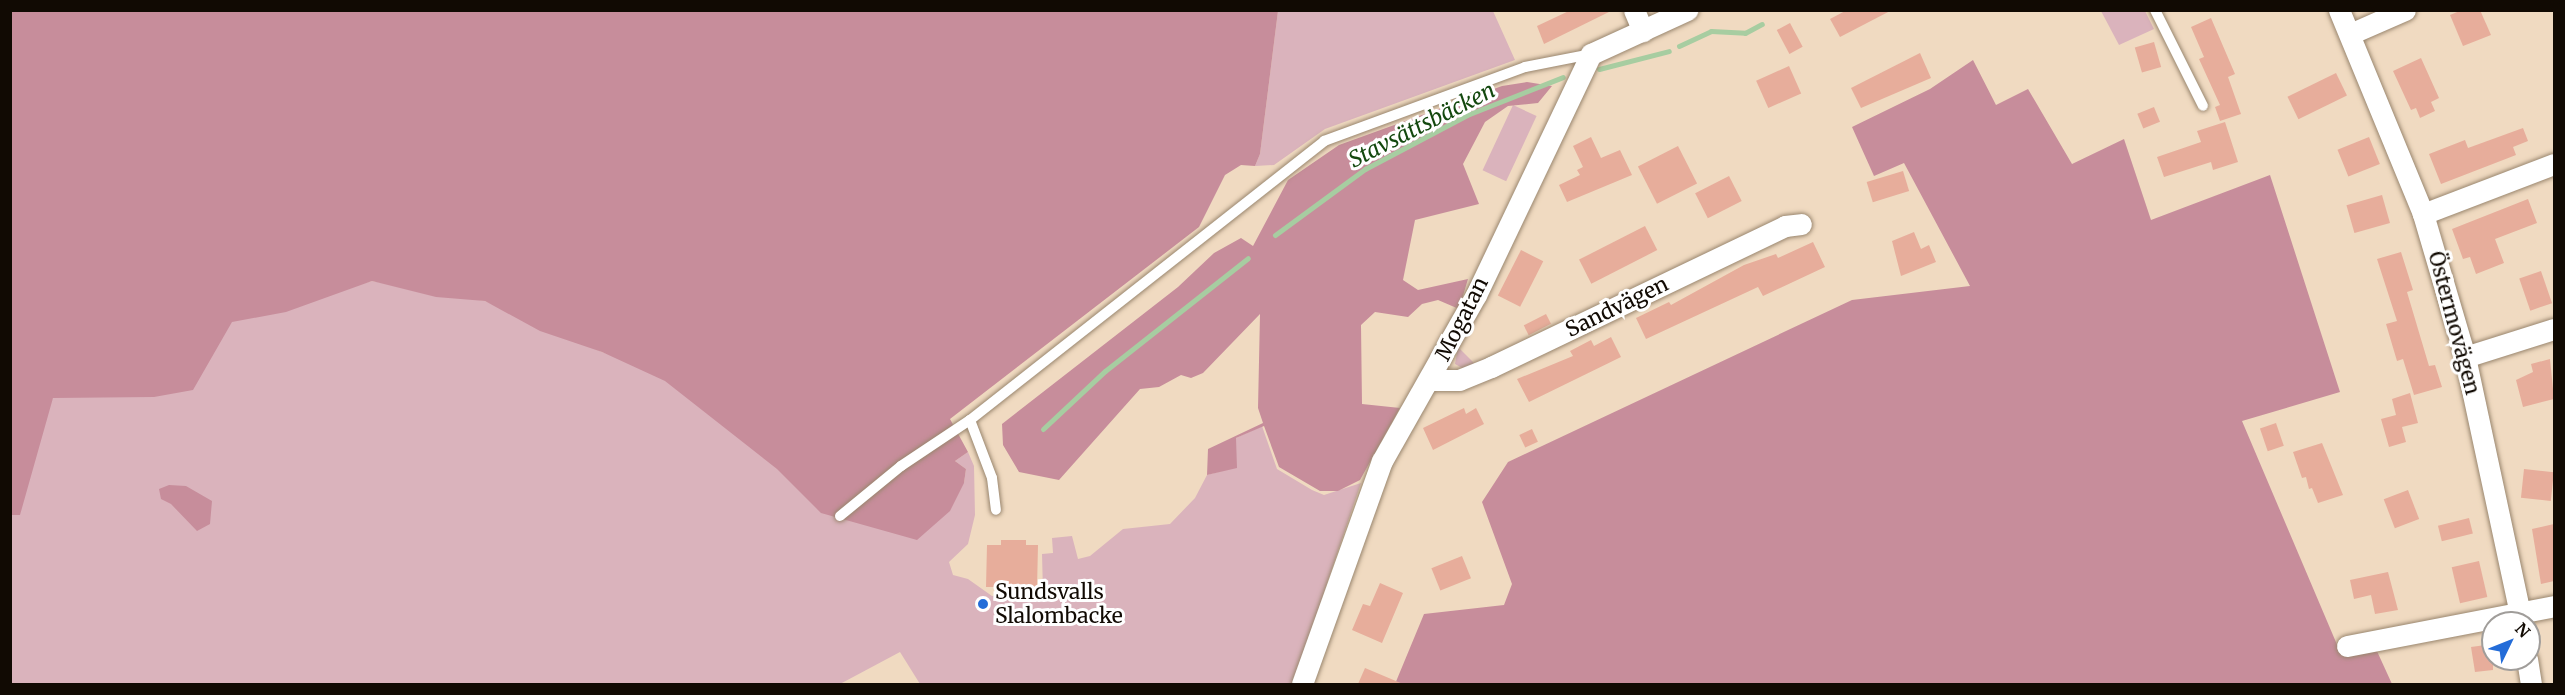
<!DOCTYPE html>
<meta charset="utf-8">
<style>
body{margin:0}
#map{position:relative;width:2565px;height:695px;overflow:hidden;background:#f0dac1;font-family:Merriweather,serif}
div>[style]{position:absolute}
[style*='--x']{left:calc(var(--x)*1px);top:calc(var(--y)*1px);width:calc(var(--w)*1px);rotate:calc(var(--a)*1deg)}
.green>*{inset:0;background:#dab3bc;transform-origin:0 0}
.forest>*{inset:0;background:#c78d9b}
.stream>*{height:5px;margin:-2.5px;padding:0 2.5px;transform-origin:2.5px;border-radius:2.5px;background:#a7cda1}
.building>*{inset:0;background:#e7ad9b;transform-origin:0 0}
.roads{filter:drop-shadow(0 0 2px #99866e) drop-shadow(0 0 2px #99866e)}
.service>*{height:10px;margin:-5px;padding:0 5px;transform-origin:5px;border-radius:5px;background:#fff}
.minor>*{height:21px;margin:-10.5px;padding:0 10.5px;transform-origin:10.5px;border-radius:10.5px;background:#fff}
.dots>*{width:16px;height:16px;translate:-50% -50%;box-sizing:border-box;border:3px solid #fff;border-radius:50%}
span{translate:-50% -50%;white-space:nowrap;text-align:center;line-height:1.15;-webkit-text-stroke:6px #fff;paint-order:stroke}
.street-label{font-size:21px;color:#110a03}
.poi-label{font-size:21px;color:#110a03}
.left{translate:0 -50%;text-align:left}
.water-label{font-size:22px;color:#13480e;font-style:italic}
.frame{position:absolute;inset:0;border:12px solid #110a03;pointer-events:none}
.north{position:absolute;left:2481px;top:611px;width:60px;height:60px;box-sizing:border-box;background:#fff;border:2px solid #a09d9a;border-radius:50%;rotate:47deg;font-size:16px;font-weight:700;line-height:24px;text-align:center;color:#110a03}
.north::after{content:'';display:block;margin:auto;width:21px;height:27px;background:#236cd8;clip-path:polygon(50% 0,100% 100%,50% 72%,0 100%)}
</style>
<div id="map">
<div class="green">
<div style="clip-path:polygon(1278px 11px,1493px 11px,1515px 60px,1325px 129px,1274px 165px,1255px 166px,1260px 154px)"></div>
<div style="clip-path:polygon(2101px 11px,2145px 11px,2154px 29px,2119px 45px)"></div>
<div style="left:1513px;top:105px;width:26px;height:72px;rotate:25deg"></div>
<div style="clip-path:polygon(372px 281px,485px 301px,602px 352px,964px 483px,966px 469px,955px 461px,968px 452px,974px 466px,975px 515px,968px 544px,949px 562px,953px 575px,968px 579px,992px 596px,1043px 592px,1042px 554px,1053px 553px,1052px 538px,1072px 536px,1078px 559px,1090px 556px,1123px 529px,1170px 524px,1195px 498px,1207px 475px,1236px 467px,1236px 438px,1262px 426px,1277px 469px,1312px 490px,1324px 495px,1361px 483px,1293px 684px,920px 684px,900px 652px,840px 684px,11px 684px,11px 515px,53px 397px,232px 321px)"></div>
<div style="clip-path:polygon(1458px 347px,1477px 366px,1466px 370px,1455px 364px)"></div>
</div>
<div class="forest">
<div style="clip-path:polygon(11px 11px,1278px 11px,1260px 154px,1255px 166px,1241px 165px,1225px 175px,1199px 227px,950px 419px,968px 452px,955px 461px,966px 469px,964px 483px,950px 511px,917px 540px,821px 513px,777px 469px,665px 381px,602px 352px,540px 331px,485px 301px,436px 297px,372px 281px,286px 312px,232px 322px,193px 390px,154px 397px,53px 398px,20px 515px,11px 515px)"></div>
<div style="clip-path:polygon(1973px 60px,1996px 105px,2028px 89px,2072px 164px,2124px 139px,2151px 220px,2270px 175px,2340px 392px,2242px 421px,2341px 654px,2376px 649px,2392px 684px,1395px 684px,1424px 614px,1504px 605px,1512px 584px,1482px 502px,1508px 462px,1852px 300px,1970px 286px,1904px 163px,1874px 176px,1852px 127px,1930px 89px)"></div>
<div style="clip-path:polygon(1527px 82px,1552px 86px,1538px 103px,1508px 106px,1485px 122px,1463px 164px,1479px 204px,1415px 220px,1403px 280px,1418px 290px,1468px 279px,1459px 309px,1438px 300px,1422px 304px,1408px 317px,1375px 312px,1361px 325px,1362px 404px,1400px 408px,1360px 480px,1338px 491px,1320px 491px,1279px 467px,1264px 426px,1236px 438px,1237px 468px,1207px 475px,1208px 449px,1263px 423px,1258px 408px,1260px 314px,1203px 373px,1191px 378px,1181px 375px,1159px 387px,1140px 389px,1059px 480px,1019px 472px,1003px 445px,1002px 424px,1178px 287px,1214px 253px,1241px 238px,1253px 246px,1288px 180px,1339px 145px,1502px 86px)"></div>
<div style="clip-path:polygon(169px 485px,186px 486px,212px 501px,210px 524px,197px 531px,171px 504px,161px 499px,159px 489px)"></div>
</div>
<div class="stream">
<div style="--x:1679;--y:46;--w:35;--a:-25"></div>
<div style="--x:1711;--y:31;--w:34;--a:3"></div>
<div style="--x:1745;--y:33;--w:19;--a:-28"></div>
<div style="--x:1599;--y:69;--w:72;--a:-14.4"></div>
<div style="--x:1275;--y:235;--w:112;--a:-36.3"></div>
<div style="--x:1365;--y:169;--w:115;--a:-27.9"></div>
<div style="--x:1467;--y:115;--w:103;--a:-21.6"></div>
<div style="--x:1043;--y:429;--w:85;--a:-43.1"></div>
<div style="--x:1105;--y:371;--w:182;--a:-38.3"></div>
</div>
<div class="building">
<div style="clip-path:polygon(1571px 10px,1613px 10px,1544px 44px,1537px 26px)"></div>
<div style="clip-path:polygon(1847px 10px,1892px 10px,1840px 37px,1830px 19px)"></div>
<div style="clip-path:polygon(2462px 10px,2480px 10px,2491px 35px,2463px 46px,2450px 15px)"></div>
<div style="clip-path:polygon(2211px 18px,2235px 74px,2228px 77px,2241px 114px,2220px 121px,2215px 107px,2220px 105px,2199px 59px,2204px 57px,2191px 27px)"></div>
<div style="left:1790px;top:23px;width:27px;height:15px;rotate:62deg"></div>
<div style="left:2154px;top:42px;width:26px;height:20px;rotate:74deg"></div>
<div style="clip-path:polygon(1920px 53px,1931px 78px,1861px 108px,1851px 88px)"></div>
<div style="clip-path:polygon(2421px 58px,2439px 98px,2431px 102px,2435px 111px,2420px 118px,2416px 108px,2411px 110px,2393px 71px)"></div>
<div style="left:1789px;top:66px;width:30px;height:36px;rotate:66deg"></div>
<div style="left:2336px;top:73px;width:25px;height:54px;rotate:64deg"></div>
<div style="left:2154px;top:107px;width:16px;height:18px;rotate:68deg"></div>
<div style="clip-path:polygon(2225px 122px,2238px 162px,2213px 170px,2211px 162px,2164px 177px,2157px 157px,2201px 142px,2197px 131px)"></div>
<div style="clip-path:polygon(2523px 128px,2528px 141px,2513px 147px,2516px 155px,2441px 184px,2429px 154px,2465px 140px,2468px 148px)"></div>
<div style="clip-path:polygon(1591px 137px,1601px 158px,1620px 150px,1632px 175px,1567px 202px,1559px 185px,1580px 175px,1577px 170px,1583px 167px,1573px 146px)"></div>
<div style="left:2369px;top:137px;width:29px;height:34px;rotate:68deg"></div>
<div style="left:1678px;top:146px;width:42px;height:45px;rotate:63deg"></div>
<div style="left:1903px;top:171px;width:21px;height:38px;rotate:73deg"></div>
<div style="left:1729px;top:176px;width:28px;height:38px;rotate:63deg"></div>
<div style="left:2382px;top:195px;width:29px;height:37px;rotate:74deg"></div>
<div style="clip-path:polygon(2528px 199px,2537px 223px,2495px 239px,2504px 263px,2476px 274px,2470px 257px,2463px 259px,2452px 229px)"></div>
<div style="left:1645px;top:226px;width:27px;height:74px;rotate:63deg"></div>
<div style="clip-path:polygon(1914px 232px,1921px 249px,1929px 245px,1936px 262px,1901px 276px,1892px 241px)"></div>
<div style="clip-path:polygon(1813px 242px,1825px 267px,1763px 296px,1758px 287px,1646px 339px,1636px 318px,1669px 302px,1671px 305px,1744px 265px,1776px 254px,1778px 258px)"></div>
<div style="left:1521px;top:250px;width:25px;height:51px;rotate:27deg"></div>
<div style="clip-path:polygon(2401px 252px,2413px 290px,2407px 292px,2429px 366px,2435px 365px,2442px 387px,2414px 395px,2403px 359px,2397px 361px,2386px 324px,2397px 321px,2377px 259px)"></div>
<div style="left:2541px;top:271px;width:34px;height:23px;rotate:71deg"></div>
<div style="left:1546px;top:314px;width:11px;height:25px;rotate:63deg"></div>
<div style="clip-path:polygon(1611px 337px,1621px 357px,1529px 402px,1517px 379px,1573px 356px,1570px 351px,1591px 340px,1594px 346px)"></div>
<div style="clip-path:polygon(2550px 359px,2554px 399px,2523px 407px,2516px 380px,2533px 372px,2531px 364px)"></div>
<div style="clip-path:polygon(2410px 393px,2418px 423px,2402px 427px,2406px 442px,2389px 447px,2381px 419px,2396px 415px,2392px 399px)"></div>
<div style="clip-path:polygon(1464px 408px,1466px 414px,1476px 408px,1484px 424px,1433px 450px,1423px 428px)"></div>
<div style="left:2276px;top:423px;width:24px;height:17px;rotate:71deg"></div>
<div style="left:1532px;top:429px;width:14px;height:14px;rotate:65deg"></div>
<div style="clip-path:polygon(2322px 443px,2343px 495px,2318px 503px,2312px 488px,2309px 489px,2306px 477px,2302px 478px,2293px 452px)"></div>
<div style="left:2524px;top:469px;width:30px;height:29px;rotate:6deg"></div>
<div style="left:2408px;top:490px;width:31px;height:26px;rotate:69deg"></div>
<div style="left:2469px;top:518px;width:16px;height:32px;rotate:76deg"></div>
<div style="clip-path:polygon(2554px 524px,2554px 581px,2541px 584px,2532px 529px)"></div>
<div style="clip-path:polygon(1001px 540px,1026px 540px,1026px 545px,1038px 545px,1037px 589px,998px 591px,998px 587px,986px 587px,987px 545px,1001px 545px)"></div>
<div style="left:1462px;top:556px;width:24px;height:33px;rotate:68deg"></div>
<div style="left:2479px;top:561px;width:37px;height:28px;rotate:77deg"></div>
<div style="clip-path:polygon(2388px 572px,2398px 610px,2375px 614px,2371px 595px,2354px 599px,2350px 580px)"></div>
<div style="clip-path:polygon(1380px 583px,1403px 593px,1382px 643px,1352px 630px,1363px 604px,1370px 606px)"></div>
<div style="clip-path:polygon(2493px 644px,2493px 670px,2475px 672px,2471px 647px)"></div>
<div style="clip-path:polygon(1365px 668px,1403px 684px,1358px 684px)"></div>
</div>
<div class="roads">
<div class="service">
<div style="--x:2155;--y:10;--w:107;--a:63.4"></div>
<div style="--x:970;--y:420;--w:62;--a:69.2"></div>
<div style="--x:992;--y:478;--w:32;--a:83"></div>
<div style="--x:840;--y:516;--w:79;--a:-39.3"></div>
<div style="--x:901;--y:466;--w:83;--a:-33.7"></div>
<div style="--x:970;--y:420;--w:451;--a:-38.2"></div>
<div style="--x:1324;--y:141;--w:214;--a:-20.2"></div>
<div style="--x:1525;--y:67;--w:67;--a:-11.1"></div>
</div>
<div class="minor">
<div style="--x:1634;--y:10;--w:23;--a:67"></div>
<div style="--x:2339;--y:10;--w:221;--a:67.6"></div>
<div style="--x:2423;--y:214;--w:149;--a:73.6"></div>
<div style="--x:2465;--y:357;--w:272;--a:77.9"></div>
<div style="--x:2350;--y:34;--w:60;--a:-23.6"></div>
<div style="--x:2423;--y:214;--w:140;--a:-20.9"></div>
<div style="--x:2465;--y:357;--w:93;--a:-17.5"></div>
<div style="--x:1430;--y:380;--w:29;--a:0"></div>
<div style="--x:1459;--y:380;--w:35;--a:-22"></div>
<div style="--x:1491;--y:367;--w:326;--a:-25.6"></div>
<div style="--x:1785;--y:226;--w:16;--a:-7"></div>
<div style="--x:2347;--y:646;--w:211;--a:-10.9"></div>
<div style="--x:2527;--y:659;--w:25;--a:81"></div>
<div style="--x:1302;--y:684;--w:237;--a:-70.3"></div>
<div style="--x:1382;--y:461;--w:191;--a:-60.5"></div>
<div style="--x:1476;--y:295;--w:267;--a:-64.5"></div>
<div style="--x:1591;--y:54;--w:106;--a:-24.6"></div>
</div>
</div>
<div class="dots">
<div style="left:983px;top:604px;background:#236cd8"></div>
</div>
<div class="street-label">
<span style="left:1617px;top:307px;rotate:-26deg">Sandvägen</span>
<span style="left:1462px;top:319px;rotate:-63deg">Mogatan</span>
<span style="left:2454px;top:323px;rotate:75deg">Östermovägen</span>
</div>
<div class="poi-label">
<span class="left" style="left:995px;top:604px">Sundsvalls<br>Slalombacke</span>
</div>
<div class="water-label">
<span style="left:1422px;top:125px;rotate:-27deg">Stavsättsbäcken</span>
</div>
<div class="frame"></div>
<div class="north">N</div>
</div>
